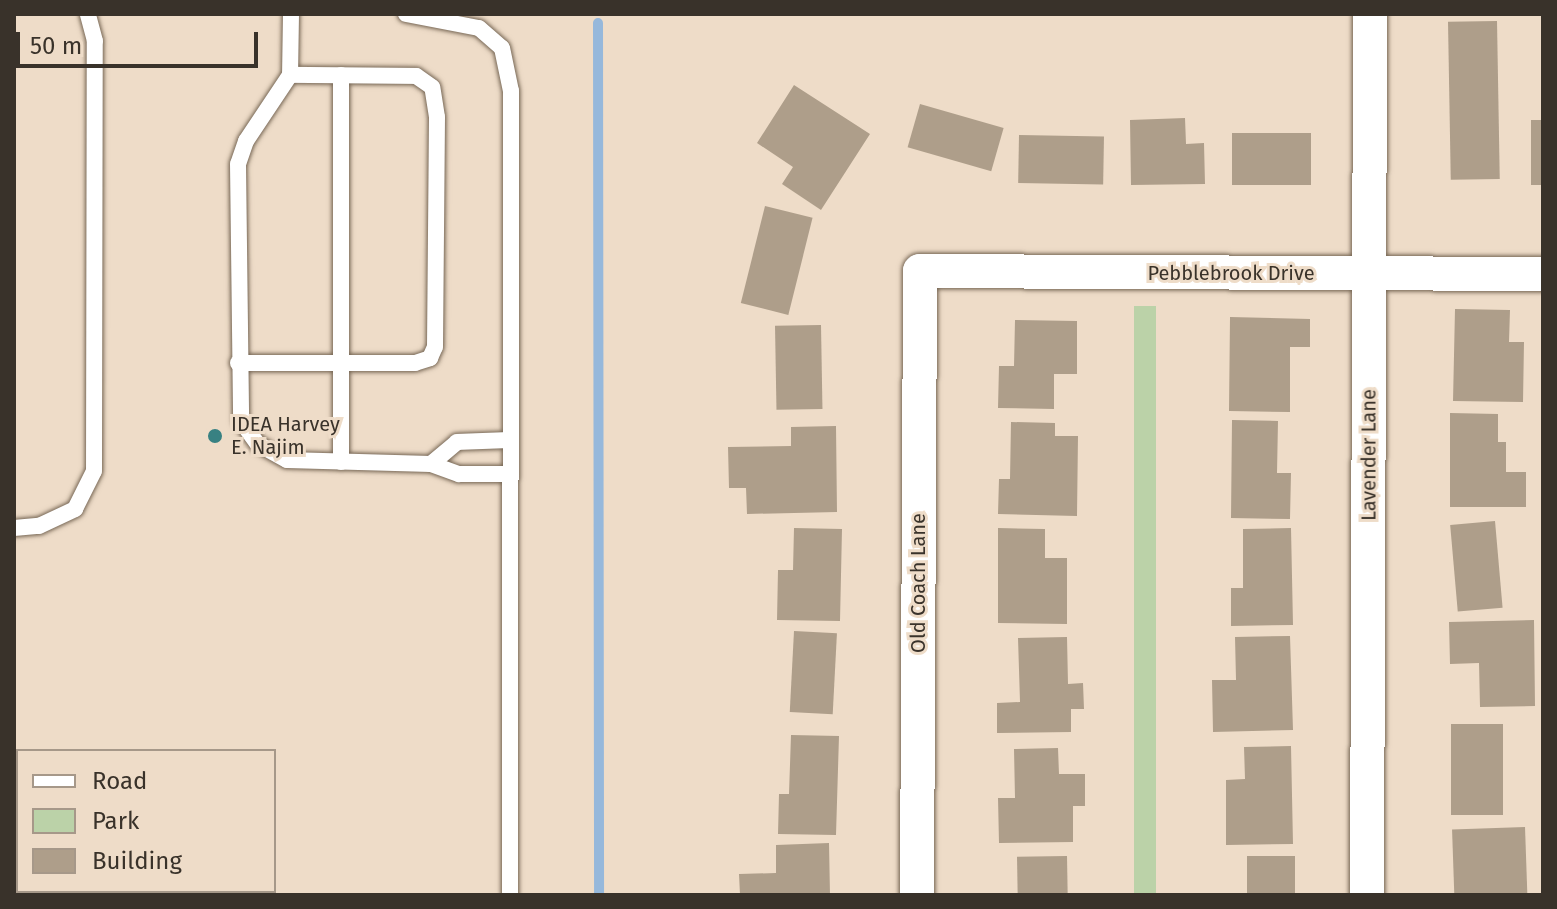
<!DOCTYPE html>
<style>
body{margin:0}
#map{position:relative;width:1557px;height:909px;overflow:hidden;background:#eedcc8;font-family:"Fira Sans",sans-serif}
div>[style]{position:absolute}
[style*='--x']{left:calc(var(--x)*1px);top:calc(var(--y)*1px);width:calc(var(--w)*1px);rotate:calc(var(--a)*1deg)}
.green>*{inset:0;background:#bbd2a8;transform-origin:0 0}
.stream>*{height:10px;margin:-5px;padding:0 5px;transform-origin:5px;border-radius:5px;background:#96b8db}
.building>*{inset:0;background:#ae9e8a;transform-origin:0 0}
.roads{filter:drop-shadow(0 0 2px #776755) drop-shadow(0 0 2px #776755)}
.service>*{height:16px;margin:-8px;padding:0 8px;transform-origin:8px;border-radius:8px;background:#fff}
.minor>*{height:34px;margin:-17px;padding:0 17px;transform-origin:17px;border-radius:17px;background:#fff}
.dots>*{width:22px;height:22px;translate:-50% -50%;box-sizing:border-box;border:4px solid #eedcc8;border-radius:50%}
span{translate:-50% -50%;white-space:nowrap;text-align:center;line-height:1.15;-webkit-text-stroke:6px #eedcc8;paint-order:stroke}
.street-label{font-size:20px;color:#39322a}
.poi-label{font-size:20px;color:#39322a}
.left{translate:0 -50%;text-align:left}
.frame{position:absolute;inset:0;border:16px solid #39322a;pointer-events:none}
.legend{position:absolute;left:16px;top:749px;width:260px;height:144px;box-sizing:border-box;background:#eedcc8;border:2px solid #a69889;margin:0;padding:10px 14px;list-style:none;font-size:24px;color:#39322a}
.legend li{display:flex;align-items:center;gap:16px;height:40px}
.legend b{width:40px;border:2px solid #a69889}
.scale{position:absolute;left:16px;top:32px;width:242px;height:36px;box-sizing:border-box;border:4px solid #39322a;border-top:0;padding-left:10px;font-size:24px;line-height:28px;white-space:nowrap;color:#39322a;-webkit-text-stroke:6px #eedcc8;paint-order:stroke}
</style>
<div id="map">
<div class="green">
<div style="left:1134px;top:306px;width:22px;height:589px"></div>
</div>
<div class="stream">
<div style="--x:598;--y:23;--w:872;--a:89.93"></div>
</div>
<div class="building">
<div style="left:1497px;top:21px;width:158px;height:49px;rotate:89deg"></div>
<div style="clip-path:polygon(794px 85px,870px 134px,821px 210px,782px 184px,793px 167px,757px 143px)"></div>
<div style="left:920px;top:104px;width:87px;height:45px;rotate:16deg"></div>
<div style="clip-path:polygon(1185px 118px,1186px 144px,1204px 143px,1205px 184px,1131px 185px,1130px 120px)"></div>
<div style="left:1543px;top:120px;width:65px;height:12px;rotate:90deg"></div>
<div style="left:1232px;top:133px;width:79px;height:52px"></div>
<div style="left:1019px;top:135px;width:85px;height:48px;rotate:1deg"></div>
<div style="left:765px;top:206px;width:49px;height:100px;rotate:14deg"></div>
<div style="clip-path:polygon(1455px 309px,1510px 310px,1509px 342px,1524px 342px,1523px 402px,1453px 401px)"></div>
<div style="clip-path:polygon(1230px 317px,1310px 319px,1310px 347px,1290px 347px,1290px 412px,1229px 411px)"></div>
<div style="clip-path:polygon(1015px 320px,1077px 321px,1077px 374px,1054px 374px,1054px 409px,998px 408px,999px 366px,1014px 366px)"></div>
<div style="left:821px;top:325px;width:84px;height:46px;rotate:89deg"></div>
<div style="clip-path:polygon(1450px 413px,1498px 414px,1498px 442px,1506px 442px,1506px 472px,1526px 472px,1526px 507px,1450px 507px)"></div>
<div style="clip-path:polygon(1232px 420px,1278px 421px,1277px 473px,1291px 473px,1290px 519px,1231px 518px)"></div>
<div style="clip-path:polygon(1011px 422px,1055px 423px,1055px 436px,1078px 436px,1077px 516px,998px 514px,999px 479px,1010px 479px)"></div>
<div style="clip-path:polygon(836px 426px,837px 512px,747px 514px,746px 488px,729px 488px,728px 447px,791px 446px,791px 427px)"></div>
<div style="left:1495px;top:521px;width:87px;height:45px;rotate:85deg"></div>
<div style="clip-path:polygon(794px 528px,842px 529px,840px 621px,777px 620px,778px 570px,793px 570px)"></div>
<div style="clip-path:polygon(998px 528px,1045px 529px,1045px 558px,1067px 558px,1067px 624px,998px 623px)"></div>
<div style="clip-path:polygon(1291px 528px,1293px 625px,1231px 626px,1231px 588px,1243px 588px,1243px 529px)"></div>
<div style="clip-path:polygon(1534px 620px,1535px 706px,1480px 707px,1479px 663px,1450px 664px,1449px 622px)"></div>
<div style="left:794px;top:631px;width:43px;height:81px;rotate:3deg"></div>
<div style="clip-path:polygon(1290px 636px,1293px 730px,1213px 732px,1212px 680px,1236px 680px,1235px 637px)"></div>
<div style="clip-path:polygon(1067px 637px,1068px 684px,1083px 683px,1084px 709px,1071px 709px,1071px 732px,997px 733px,997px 703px,1020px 702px,1018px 638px)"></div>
<div style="left:1451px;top:724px;width:52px;height:91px"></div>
<div style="clip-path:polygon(791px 735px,839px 736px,836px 835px,778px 834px,779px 794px,789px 794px)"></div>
<div style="clip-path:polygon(1291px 746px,1293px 844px,1226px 845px,1226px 780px,1245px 779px,1244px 747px)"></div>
<div style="clip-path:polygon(1058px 748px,1059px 774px,1085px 774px,1085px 806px,1073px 806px,1073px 842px,999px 843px,998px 798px,1015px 798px,1014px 749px)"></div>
<div style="left:1525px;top:827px;width:68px;height:73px;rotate:88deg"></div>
<div style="clip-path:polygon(829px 843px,830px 895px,740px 895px,739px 874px,776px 873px,776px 845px)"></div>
<div style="left:1067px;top:856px;width:39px;height:50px;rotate:89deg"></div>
<div style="left:1247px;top:856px;width:48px;height:39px"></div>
</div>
<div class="roads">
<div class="service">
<div style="--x:291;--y:14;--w:61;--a:90.9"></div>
<div style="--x:290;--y:75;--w:79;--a:123.7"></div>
<div style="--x:246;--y:141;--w:24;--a:109"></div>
<div style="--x:238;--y:164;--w:257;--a:89.3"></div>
<div style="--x:241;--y:421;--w:29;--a:54"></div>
<div style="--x:258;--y:444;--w:33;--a:29"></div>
<div style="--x:287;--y:460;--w:144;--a:1.6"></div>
<div style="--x:431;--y:464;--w:30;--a:20"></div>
<div style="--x:459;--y:474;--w:49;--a:0"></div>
<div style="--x:406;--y:14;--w:74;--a:10.9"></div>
<div style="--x:479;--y:28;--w:30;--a:41"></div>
<div style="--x:502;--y:48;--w:44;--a:78.2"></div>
<div style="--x:511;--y:91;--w:804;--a:90.07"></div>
<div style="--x:341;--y:75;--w:387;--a:90"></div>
<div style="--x:238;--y:363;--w:177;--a:0"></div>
<div style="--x:415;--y:363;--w:16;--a:-18"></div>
<div style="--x:430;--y:358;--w:12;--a:-66"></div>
<div style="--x:435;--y:347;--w:230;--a:-89.5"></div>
<div style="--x:437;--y:117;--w:30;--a:-99"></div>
<div style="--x:432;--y:87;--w:19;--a:-145"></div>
<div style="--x:416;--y:76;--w:126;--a:-179.5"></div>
<div style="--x:431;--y:464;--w:34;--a:-40"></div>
<div style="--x:457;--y:442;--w:51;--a:-2.2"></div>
<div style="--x:14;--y:528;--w:25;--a:-5"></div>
<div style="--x:39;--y:526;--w:40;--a:-25"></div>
<div style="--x:75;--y:509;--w:42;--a:-63.4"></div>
<div style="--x:94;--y:471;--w:430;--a:-89.9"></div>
<div style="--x:95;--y:41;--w:28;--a:-105"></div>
</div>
<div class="minor">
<div style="--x:917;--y:895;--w:624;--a:-89.72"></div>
<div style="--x:920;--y:271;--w:623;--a:0.28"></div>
<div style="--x:1367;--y:895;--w:881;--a:-89.8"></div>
</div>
</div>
<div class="dots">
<div style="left:215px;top:436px;background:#388182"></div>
</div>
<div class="street-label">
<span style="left:1231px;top:273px">Pebblebrook Drive</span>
<span style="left:1369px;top:455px;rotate:-90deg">Lavender Lane</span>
<span style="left:918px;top:583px;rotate:-90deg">Old Coach Lane</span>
</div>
<div class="poi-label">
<span class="left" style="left:231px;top:436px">IDEA Harvey<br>E. Najim</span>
</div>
<div class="frame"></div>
<ul class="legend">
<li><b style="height:10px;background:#fff"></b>Road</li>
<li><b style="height:22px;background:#bbd2a8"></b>Park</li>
<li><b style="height:22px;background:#ae9e8a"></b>Building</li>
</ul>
<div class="scale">50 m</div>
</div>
